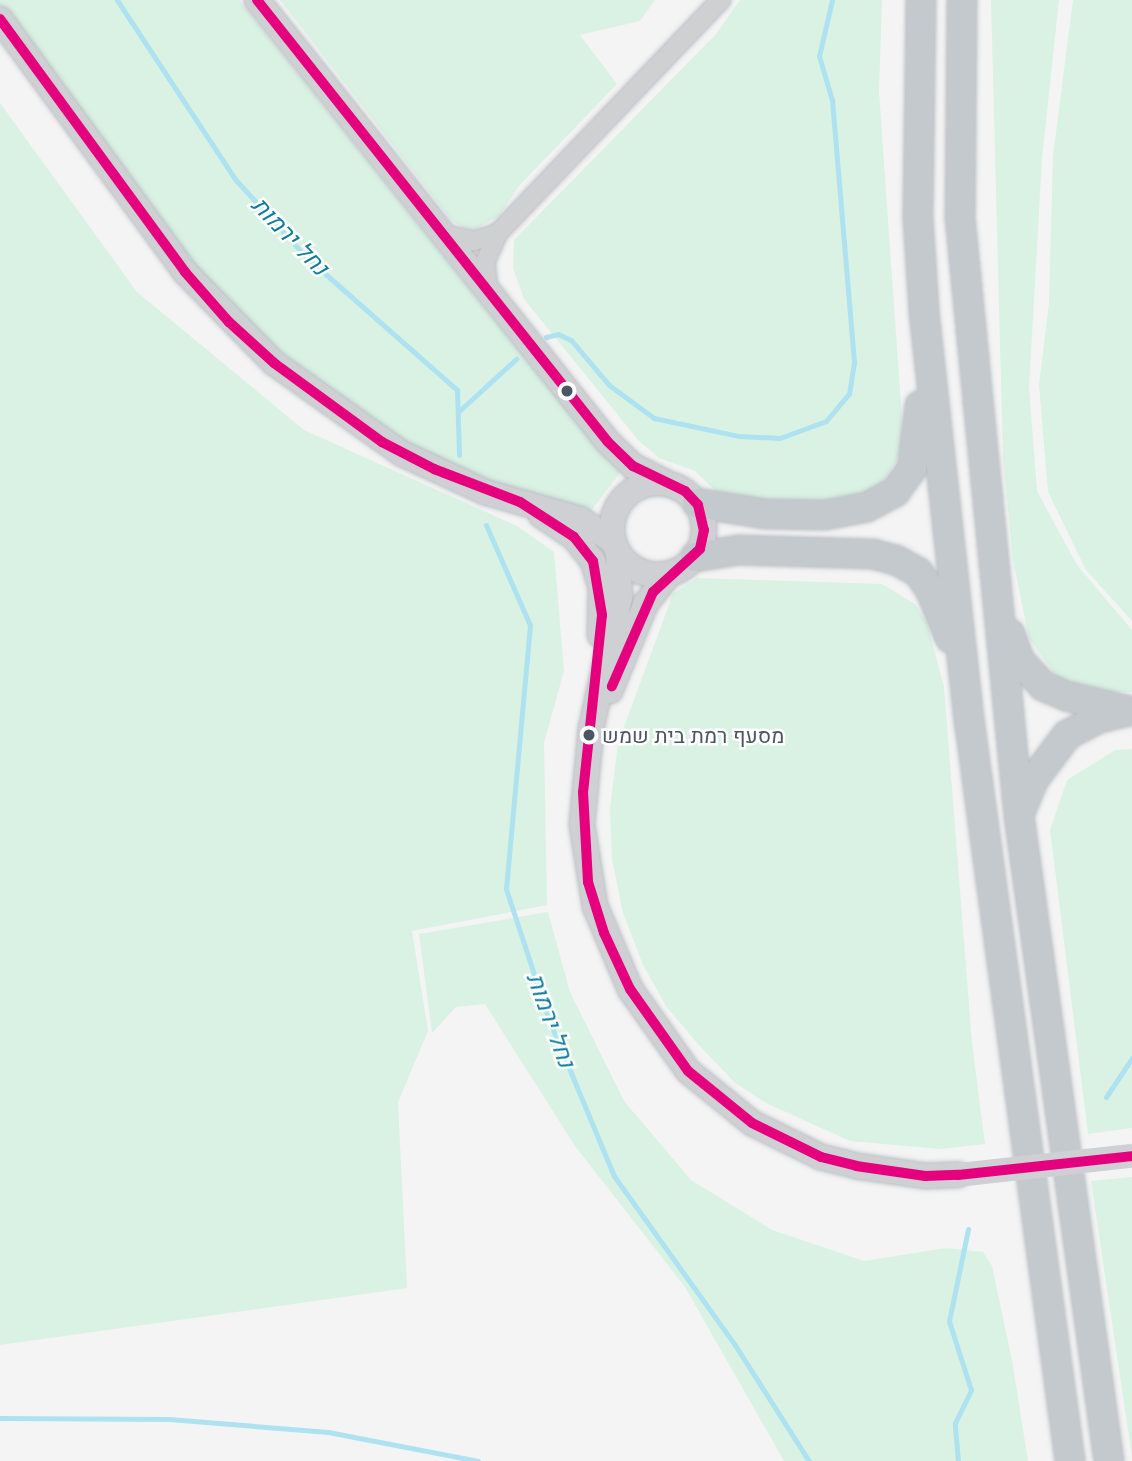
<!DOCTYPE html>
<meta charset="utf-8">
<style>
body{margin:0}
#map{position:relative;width:1132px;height:1461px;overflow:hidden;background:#f4f4f4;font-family:Quicksand,Heebo,sans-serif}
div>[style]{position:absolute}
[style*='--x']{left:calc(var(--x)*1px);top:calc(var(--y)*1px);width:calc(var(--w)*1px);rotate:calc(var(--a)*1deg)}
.green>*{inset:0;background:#d9f2e3}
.stream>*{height:5px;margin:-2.5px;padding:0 2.5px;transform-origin:2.5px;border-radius:2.5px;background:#aee2f0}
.roads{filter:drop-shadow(0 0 2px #b9bec3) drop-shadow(0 0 2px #b9bec3)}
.minor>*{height:18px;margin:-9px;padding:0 9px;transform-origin:9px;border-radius:9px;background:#ced0d2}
.secondary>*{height:24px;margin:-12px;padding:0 12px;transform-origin:12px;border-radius:12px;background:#ced0d4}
.secondary>.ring{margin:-12px;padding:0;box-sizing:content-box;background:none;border:24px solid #ced0d4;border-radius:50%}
.trunk>*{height:28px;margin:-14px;padding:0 14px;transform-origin:14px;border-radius:14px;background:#c4c9cd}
.secondary-bridge>*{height:24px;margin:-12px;padding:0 12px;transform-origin:12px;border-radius:12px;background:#ced0d4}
.bus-1>*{height:10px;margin:-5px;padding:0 5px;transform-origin:5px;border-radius:5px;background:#e5007d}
.dots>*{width:19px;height:19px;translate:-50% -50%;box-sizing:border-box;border:4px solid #fff;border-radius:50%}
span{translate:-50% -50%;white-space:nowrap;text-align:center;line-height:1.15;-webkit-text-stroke:5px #fff;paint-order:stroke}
.bus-label{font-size:21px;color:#4a5661}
.left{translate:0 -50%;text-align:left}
.water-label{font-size:24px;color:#0c7c9b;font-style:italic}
</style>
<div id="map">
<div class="green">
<div style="clip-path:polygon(0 0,239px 0,556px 397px,623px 469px,587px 516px,517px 494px,399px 445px,280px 358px,194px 270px,0 7px)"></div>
<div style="clip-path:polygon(280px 0,655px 0,640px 21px,580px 35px,617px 84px,519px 186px,499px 216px,476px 229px,463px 228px,452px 221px)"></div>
<div style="clip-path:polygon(740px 0,882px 0,879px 92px,903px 433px,897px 460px,874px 495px,855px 501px,727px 502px,695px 471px,659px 458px,639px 441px,524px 299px,513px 268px,514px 240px,716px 34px)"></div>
<div style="clip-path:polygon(991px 0,1059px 0,1042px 158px,1029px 388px,1037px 491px,1077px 565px,1132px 630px,1132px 692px,1095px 692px,1061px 683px,1029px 638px,1013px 560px,1003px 459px)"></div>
<div style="clip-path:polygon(1073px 0,1132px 0,1132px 621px,1086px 570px,1048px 492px,1039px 385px,1049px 303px,1053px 156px)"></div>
<div style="clip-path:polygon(0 103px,137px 292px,304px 430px,517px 526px,554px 552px,564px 671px,544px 743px,547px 905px,412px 931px,428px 1031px,398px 1102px,407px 1288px,0 1345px)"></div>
<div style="clip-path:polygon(697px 578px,882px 584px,915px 604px,927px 623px,944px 687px,972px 1043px,985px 1144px,941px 1149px,850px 1141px,766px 1103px,735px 1083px,697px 1043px,666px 1006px,643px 965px,623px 913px,612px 859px,610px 809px,618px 743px,673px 594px)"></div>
<div style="clip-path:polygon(1132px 749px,1132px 1128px,1088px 1134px,1050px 830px,1067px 780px,1115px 750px)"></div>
<div style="clip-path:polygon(548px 912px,570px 992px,624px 1101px,691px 1180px,772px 1230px,864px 1261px,946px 1248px,983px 1252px,992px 1266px,1012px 1360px,1028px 1461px,784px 1461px,685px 1287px,575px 1146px,485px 1004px,456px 1007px,432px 1033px,419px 934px)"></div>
<div style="clip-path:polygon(1132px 1177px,1132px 1458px,1091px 1181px)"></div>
</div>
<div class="stream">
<div style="--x:117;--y:0;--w:214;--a:56.6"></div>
<div style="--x:235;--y:179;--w:104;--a:47.7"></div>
<div style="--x:305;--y:256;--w:203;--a:41.4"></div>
<div style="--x:457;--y:390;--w:65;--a:88.2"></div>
<div style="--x:546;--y:337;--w:12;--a:-14"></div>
<div style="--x:558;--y:334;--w:14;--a:25"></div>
<div style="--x:571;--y:340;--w:59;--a:49.8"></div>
<div style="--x:609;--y:385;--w:56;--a:36.3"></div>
<div style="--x:654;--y:418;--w:87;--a:12"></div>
<div style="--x:739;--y:436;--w:41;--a:2.8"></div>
<div style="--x:780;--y:438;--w:49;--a:-20.3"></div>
<div style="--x:826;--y:421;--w:35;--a:-50"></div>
<div style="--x:849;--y:394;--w:32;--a:-81"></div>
<div style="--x:854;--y:362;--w:263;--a:-94.8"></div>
<div style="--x:832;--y:100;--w:46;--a:-106.5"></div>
<div style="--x:819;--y:56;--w:57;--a:-76.9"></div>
<div style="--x:458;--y:412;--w:79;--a:-42.4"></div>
<div style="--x:486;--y:525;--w:109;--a:66.3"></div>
<div style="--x:530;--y:625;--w:265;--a:95.2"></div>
<div style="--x:506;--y:889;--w:138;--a:71.8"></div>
<div style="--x:549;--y:1020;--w:169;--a:67.4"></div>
<div style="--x:614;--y:1176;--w:208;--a:54.4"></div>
<div style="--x:735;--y:1345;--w:138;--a:57.5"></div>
<div style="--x:1106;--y:1097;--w:47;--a:-56.3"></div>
<div style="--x:0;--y:1418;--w:169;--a:0.3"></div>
<div style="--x:169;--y:1419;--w:160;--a:4.7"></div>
<div style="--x:328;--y:1432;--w:153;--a:10.9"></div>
<div style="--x:958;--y:1461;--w:38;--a:-95"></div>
<div style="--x:955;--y:1423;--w:37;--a:-64"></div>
<div style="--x:971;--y:1390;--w:72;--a:-107.7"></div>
<div style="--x:949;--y:1321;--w:94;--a:-78.3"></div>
</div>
<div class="roads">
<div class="minor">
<div style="--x:442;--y:234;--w:33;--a:12"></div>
<div style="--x:474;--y:241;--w:25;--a:-18"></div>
<div style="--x:488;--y:289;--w:27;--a:-96"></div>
<div style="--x:485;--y:262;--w:32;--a:-66"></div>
<div style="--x:498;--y:233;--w:323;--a:-46.3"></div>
</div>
<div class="secondary">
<div style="--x:257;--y:0;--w:564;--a:51.55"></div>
<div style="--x:608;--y:442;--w:35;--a:44"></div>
<div style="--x:633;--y:466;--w:38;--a:27"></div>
<div style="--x:0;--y:19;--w:313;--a:53.8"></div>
<div style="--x:185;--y:272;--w:127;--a:45.6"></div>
<div style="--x:274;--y:363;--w:156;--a:35.3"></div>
<div style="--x:401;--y:453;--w:93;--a:24.9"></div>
<div style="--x:485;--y:492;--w:99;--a:15.9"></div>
<div style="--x:580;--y:519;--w:40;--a:34"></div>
<div class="ring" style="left:612px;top:483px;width:68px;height:68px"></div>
<div style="--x:541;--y:515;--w:40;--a:34"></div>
<div style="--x:574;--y:537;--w:31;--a:52"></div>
<div style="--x:593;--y:561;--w:27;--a:73"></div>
<div style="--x:601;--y:587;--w:48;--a:91.2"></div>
<div style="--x:618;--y:553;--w:44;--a:87.4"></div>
<div style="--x:620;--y:597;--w:135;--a:102.4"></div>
<div style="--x:591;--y:729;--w:96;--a:95.4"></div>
<div style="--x:582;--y:825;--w:82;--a:80.9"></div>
<div style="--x:595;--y:906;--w:90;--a:67.1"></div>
<div style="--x:630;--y:989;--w:100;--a:54.7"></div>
<div style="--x:688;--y:1071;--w:82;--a:39.1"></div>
<div style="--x:752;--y:1123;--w:77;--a:26.2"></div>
<div style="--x:821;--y:1157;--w:36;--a:14"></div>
<div style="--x:856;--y:1166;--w:70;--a:8.2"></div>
<div style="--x:925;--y:1176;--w:33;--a:-2"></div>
<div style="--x:610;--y:691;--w:95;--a:-67.8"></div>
<div style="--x:646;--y:603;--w:38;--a:-51"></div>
</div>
<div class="trunk">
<div style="--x:921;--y:0;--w:218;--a:90.8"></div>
<div style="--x:918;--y:218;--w:94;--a:86.3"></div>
<div style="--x:924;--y:312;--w:417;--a:83.7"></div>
<div style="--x:970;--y:726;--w:742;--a:82.25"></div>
<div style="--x:962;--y:0;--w:217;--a:90.5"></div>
<div style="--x:960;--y:217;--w:601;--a:84.37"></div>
<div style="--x:1019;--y:815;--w:652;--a:82.07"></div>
<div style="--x:697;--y:503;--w:70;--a:9.1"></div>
<div style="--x:766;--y:514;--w:59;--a:1"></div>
<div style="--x:825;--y:515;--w:43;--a:-10.8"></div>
<div style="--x:867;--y:507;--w:32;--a:-28"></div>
<div style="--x:895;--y:492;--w:29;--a:-54"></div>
<div style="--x:912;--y:469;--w:64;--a:-82.9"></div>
<div style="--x:695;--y:557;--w:44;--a:-9.2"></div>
<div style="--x:738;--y:550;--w:135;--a:1.7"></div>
<div style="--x:873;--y:554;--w:24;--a:15"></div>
<div style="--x:896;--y:560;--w:25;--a:29"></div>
<div style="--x:918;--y:572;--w:21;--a:55"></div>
<div style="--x:930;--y:589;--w:53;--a:67.8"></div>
<div style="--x:1010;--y:634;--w:29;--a:70"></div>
<div style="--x:1020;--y:661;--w:34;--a:47"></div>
<div style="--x:1043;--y:686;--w:25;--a:23"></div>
<div style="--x:1066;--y:696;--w:66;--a:13.2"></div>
<div style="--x:1020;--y:812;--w:36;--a:-67"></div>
<div style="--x:1034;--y:779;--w:55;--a:-53.1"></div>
<div style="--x:1067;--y:735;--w:36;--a:-28"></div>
<div style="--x:1099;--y:718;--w:28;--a:-13"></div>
</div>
</div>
<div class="secondary-bridge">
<div style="--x:958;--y:1175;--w:173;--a:-6.3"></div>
</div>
<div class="bus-1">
<div style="--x:257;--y:0;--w:564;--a:51.55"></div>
<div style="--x:608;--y:442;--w:35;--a:44"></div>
<div style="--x:633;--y:466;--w:58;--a:25.7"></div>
<div style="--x:685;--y:491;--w:19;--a:47"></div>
<div style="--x:698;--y:505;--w:26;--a:77"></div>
<div style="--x:704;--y:530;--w:19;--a:102"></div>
<div style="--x:700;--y:549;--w:64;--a:137.5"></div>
<div style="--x:653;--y:592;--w:103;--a:113.6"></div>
<div style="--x:0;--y:19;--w:313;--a:53.8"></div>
<div style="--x:185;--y:272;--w:67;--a:48.7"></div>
<div style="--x:229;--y:322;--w:61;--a:42.3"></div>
<div style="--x:274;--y:363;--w:134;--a:36.2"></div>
<div style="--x:382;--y:442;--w:59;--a:27.4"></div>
<div style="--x:434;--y:469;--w:92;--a:21"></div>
<div style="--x:520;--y:502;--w:64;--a:32.9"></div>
<div style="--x:574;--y:537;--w:31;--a:52"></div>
<div style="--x:593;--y:561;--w:55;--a:80.5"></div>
<div style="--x:602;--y:615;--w:178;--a:96.1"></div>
<div style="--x:583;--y:792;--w:90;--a:86.8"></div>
<div style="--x:588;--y:882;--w:53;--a:72.6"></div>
<div style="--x:604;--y:933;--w:62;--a:65.1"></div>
<div style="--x:630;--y:989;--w:100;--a:54.7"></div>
<div style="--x:688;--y:1071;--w:82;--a:39.1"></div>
<div style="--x:752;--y:1123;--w:77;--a:26.2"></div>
<div style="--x:821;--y:1157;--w:36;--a:14"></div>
<div style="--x:856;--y:1166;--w:70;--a:8.2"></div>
<div style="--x:925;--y:1176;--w:33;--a:-2"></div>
<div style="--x:958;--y:1175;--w:175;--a:-6.2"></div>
</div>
<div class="dots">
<div style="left:567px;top:391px;background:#4a5661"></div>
<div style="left:589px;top:735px;background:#4a5661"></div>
</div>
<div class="bus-label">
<span class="left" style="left:602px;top:735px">מסעף רמת בית שמש</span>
</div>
<div class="water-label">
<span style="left:290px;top:236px;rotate:46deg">נחל ירמות</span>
<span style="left:551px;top:1020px;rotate:70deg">נחל ירמות</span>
</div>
</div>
